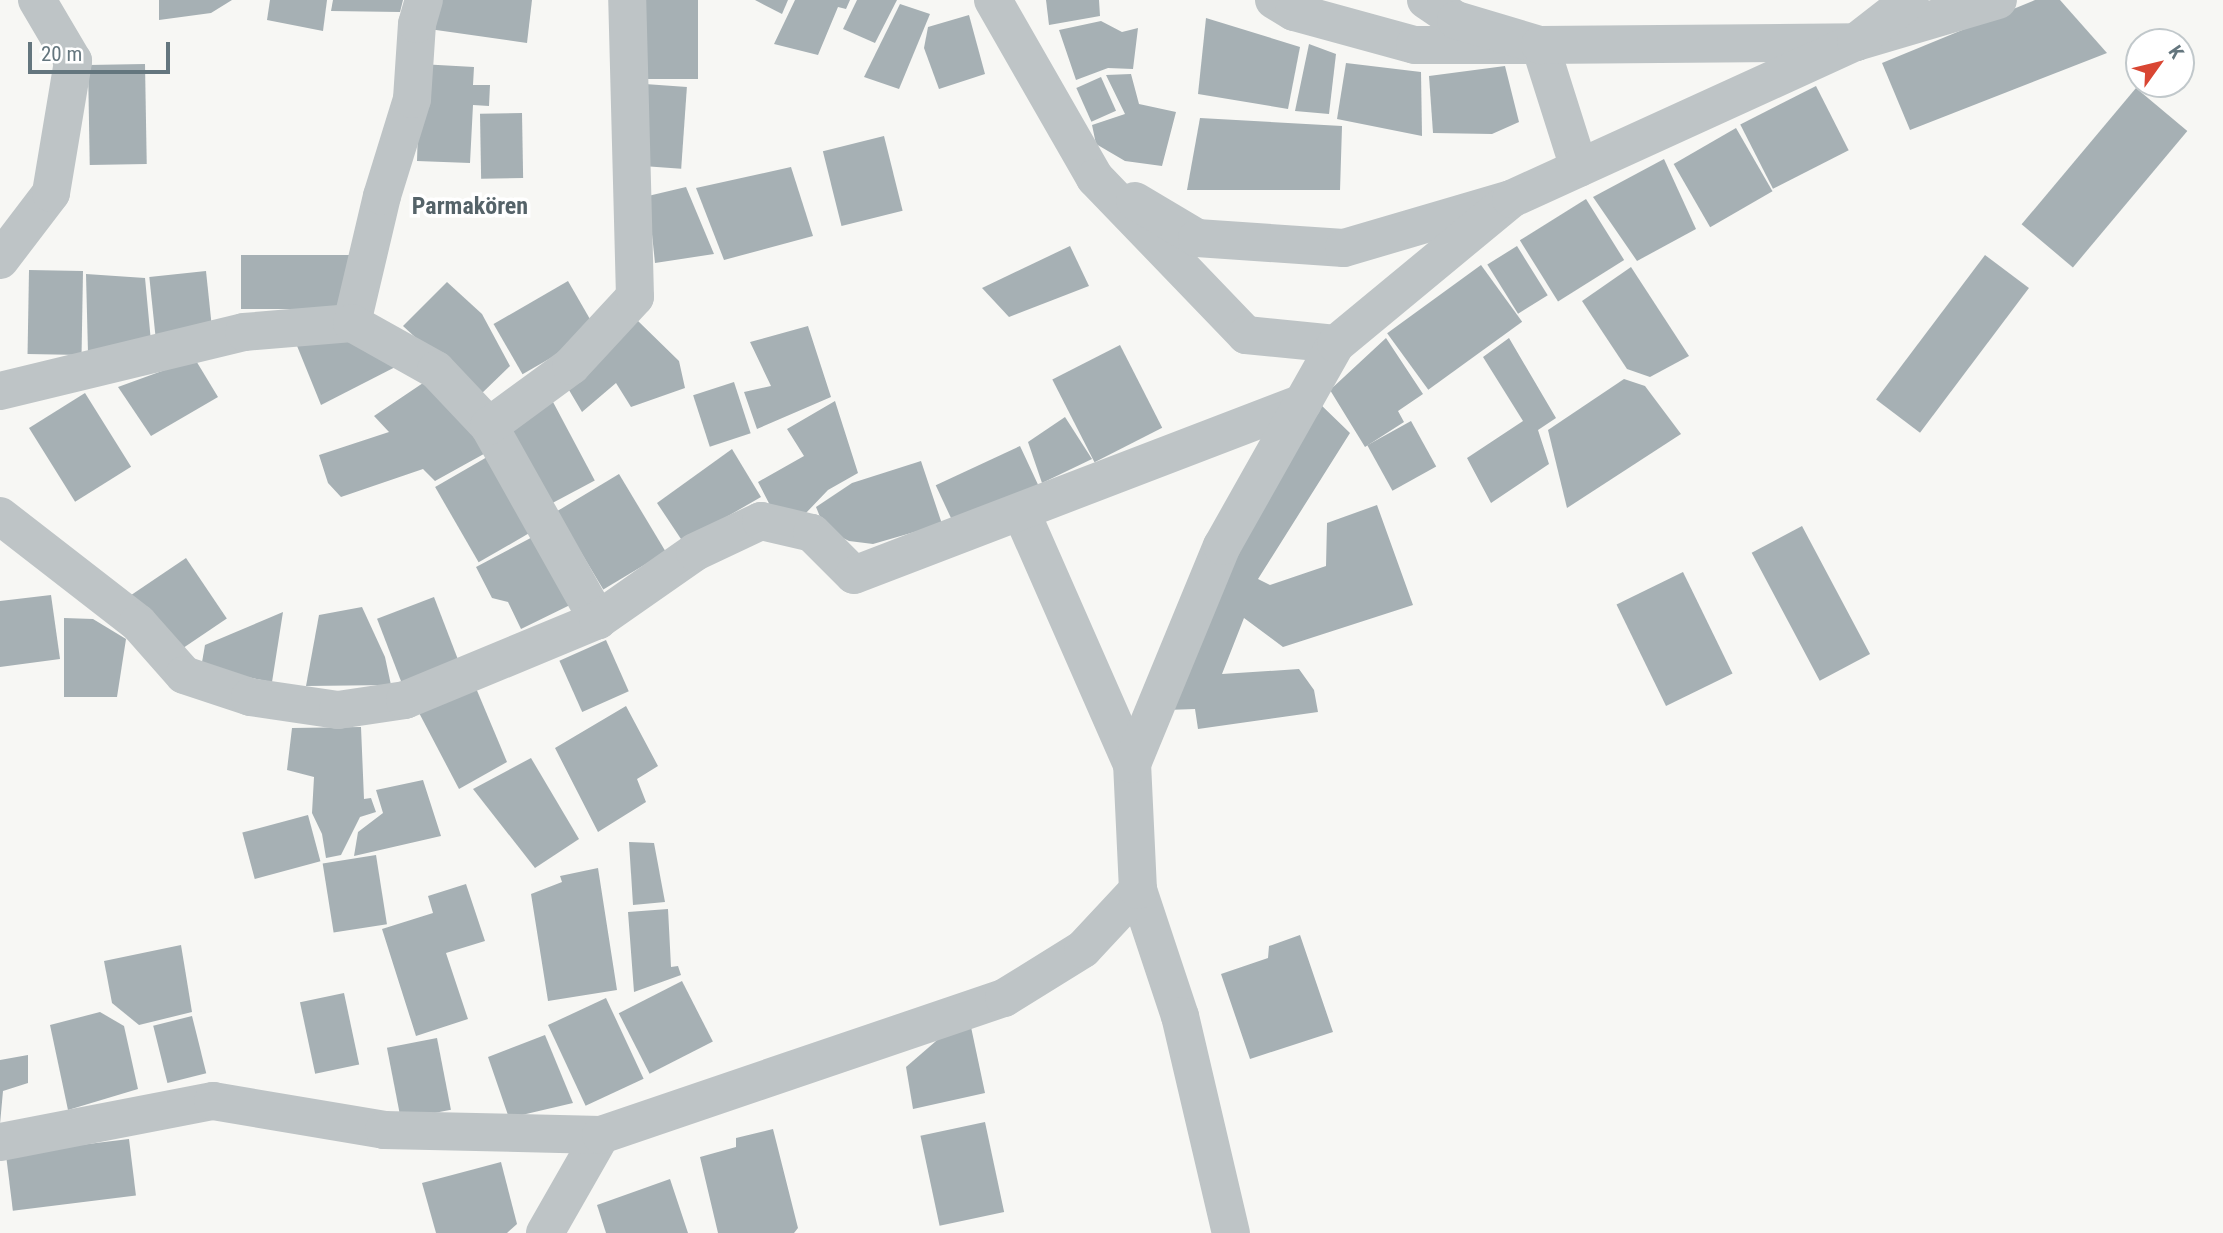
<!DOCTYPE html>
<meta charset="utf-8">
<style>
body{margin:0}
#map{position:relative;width:2223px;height:1233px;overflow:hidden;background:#f7f7f4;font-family:"Roboto Condensed",sans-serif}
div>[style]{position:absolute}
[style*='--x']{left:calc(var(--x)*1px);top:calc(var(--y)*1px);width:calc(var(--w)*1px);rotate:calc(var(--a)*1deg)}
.building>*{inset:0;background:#a6b0b4;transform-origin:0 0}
.minor>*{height:38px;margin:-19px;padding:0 19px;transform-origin:19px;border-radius:19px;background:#bec4c6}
.tertiary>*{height:38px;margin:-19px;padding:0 19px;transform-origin:19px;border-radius:19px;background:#bec4c6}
span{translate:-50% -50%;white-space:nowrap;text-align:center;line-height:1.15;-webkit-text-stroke:7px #fff;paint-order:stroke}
.district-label{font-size:24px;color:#556369;font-weight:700}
.north{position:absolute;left:2125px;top:28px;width:70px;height:70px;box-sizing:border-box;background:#fff;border:2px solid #c1c8cb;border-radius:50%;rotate:56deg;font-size:19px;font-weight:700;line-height:28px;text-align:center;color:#64767e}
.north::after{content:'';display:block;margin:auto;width:24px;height:32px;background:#d94633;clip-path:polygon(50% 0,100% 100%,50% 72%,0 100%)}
.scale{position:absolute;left:28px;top:42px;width:142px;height:32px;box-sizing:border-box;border:4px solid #64767e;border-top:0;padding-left:9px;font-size:21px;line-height:24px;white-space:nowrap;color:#64767e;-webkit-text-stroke:5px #fff;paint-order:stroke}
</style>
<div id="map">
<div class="building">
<div style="clip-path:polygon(159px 0,232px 0,211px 13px,159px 20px)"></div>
<div style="clip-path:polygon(270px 0,327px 0,323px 31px,267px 20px)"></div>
<div style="clip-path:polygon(333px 0,403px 0,400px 12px,331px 11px)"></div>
<div style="clip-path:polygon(434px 0,532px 0,527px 43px,429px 29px)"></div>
<div style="left:644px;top:0;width:54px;height:79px"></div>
<div style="clip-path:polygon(755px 0,788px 0,782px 14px)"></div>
<div style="clip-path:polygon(795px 0,850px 0,846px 9px,838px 7px,818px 55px,774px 44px)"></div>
<div style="clip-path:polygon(857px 0,897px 0,875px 43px,843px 29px)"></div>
<div style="clip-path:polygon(1046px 0,1099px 0,1100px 16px,1049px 25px)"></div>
<div style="clip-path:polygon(2035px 0,2060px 0,2107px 53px,1910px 130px,1882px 63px)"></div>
<div style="clip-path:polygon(900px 4px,930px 14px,899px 89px,864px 77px)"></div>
<div style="clip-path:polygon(969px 15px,985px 74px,939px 89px,924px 48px,928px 27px)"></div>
<div style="clip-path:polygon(1206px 18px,1300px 47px,1288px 109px,1198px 94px)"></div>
<div style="clip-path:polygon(1101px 21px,1122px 32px,1138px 28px,1133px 69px,1108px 68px,1076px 80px,1059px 30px)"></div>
<div style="clip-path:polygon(1309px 44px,1336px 54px,1329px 114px,1295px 111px)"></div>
<div style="clip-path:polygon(1346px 63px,1421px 72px,1422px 136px,1337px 119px)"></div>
<div style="left:145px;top:64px;width:100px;height:57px;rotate:89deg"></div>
<div style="clip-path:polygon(420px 64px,474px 67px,473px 85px,490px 85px,489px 106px,473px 105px,470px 163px,417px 161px)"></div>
<div style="clip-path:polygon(1505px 66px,1519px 122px,1492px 134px,1433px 133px,1429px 76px)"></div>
<div style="clip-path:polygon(1131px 74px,1139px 104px,1176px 112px,1162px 166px,1125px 161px,1096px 144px,1092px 125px,1125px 114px,1106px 75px)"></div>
<div style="left:1101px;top:77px;width:37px;height:27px;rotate:66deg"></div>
<div style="left:645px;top:84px;width:42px;height:82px;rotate:4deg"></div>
<div style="left:1816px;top:86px;width:72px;height:85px;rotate:63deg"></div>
<div style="left:2136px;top:88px;width:67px;height:178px;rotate:40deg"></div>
<div style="left:522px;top:113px;width:65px;height:42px;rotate:89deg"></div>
<div style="clip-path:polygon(1200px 118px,1342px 126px,1340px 190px,1187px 190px)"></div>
<div style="left:1736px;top:128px;width:73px;height:72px;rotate:60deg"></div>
<div style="left:884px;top:136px;width:77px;height:63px;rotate:76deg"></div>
<div style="clip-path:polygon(1664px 159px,1696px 229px,1637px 261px,1593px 197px)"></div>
<div style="clip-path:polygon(791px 167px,813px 236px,724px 260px,696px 188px)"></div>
<div style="clip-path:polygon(686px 187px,714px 254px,655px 263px,648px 196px)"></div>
<div style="left:1586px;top:199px;width:72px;height:78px;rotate:58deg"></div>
<div style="clip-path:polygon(1070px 246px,1089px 286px,1009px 317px,982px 288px)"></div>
<div style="left:1517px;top:246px;width:58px;height:35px;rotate:58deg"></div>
<div style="left:241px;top:255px;width:108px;height:54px"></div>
<div style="left:1985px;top:255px;width:55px;height:181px;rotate:37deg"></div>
<div style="left:1481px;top:265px;width:70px;height:116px;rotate:54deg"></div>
<div style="clip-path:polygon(1631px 267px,1689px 356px,1650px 377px,1627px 369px,1582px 301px)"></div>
<div style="left:83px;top:271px;width:84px;height:54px;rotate:91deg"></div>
<div style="left:206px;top:271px;width:59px;height:57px;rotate:84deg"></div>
<div style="clip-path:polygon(86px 274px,145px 278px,151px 342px,88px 353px)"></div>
<div style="left:568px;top:281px;width:58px;height:86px;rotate:60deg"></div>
<div style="clip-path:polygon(447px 282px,482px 314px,510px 366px,479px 396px,403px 326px)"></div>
<div style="clip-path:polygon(637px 320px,679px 361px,685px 388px,631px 407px,616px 383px,582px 412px,566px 385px)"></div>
<div style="clip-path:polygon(808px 326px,831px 397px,757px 429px,744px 392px,771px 386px,750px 342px)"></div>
<div style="clip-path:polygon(1386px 338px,1423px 394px,1398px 411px,1404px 422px,1365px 447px,1330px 390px)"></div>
<div style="clip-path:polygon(1509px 338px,1556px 418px,1538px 430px,1549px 464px,1491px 503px,1467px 458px,1523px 421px,1483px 357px)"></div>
<div style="clip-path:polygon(357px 340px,407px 361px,321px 405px,295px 341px)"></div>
<div style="left:1120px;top:345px;width:93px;height:76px;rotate:63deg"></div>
<div style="clip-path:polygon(195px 359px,218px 397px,151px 436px,118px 387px)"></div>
<div style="clip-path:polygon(1624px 379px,1645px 386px,1681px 434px,1567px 508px,1548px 430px)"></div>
<div style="left:734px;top:382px;width:54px;height:43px;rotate:72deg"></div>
<div style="clip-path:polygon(423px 383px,491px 450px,435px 481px,423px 469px,341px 497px,328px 483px,319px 455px,389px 432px,374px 416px)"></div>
<div style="left:85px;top:393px;width:87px;height:66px;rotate:58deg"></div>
<div style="clip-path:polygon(835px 401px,858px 473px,828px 490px,805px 514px,773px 511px,758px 482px,804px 456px,787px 429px)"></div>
<div style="left:553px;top:402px;width:89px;height:57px;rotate:62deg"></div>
<div style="clip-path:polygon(1319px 403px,1350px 433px,1258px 579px,1270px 585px,1326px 566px,1327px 523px,1377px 505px,1413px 605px,1283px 647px,1244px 618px,1222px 674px,1299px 669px,1314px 690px,1318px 712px,1198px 729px,1195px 709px,1166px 710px,1234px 548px)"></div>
<div style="clip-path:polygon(1065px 417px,1092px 459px,1042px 483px,1028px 442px)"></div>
<div style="left:1411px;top:421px;width:52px;height:50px;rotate:61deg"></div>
<div style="left:1020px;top:446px;width:45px;height:93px;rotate:65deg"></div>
<div style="clip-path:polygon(732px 449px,761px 497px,683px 542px,657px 503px)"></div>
<div style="left:494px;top:453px;width:87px;height:68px;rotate:60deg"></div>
<div style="clip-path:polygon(921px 461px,942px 524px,873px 544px,849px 541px,825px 529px,816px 507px,852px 483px)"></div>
<div style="left:619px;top:474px;width:91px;height:73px;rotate:59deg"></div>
<div style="left:1802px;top:526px;width:145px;height:57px;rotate:62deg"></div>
<div style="clip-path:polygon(540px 533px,570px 605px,521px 629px,508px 602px,492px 598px,476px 567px)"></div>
<div style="left:186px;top:558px;width:73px;height:71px;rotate:56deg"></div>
<div style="left:1683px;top:572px;width:113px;height:74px;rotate:64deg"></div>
<div style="clip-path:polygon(51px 595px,60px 659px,0 667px,0 601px)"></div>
<div style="left:434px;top:597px;width:68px;height:61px;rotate:69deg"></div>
<div style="clip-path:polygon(362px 607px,385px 657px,391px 685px,306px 686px,319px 615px)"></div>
<div style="clip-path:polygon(283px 612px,272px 682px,201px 668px,205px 645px)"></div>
<div style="clip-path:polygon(64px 618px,93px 619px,126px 639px,117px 697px,64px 697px)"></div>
<div style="left:606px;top:640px;width:56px;height:51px;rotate:66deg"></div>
<div style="clip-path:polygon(473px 681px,507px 762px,459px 789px,417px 709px)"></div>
<div style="clip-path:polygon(626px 706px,658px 766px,637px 779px,646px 802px,598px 832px,555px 748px)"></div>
<div style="clip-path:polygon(361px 727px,364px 799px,371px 798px,376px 812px,360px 817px,341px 855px,326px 858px,322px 834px,312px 813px,314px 777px,287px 770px,292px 728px)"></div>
<div style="clip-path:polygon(531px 758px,579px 839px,535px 868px,473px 789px)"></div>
<div style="clip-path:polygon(423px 780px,441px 836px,354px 856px,358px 832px,383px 813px,376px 790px)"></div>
<div style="left:308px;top:815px;width:48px;height:68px;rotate:75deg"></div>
<div style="clip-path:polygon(629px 842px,654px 843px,665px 902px,633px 905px)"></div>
<div style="left:376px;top:855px;width:70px;height:54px;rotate:81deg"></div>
<div style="clip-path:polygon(598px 868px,617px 990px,548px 1001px,531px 894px,562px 882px,560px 876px)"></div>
<div style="clip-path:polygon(466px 884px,485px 941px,446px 953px,468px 1019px,416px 1036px,382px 929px,433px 913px,428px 896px)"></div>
<div style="clip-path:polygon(668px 909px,671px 967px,678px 966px,681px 975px,634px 992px,628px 912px)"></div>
<div style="clip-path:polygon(1300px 935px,1333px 1032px,1250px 1059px,1221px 974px,1268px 958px,1269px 946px)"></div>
<div style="clip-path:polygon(181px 945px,192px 1012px,139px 1025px,112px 1003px,104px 961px)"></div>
<div style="left:682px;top:981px;width:68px;height:71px;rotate:63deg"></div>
<div style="left:344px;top:993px;width:73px;height:45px;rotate:78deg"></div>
<div style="left:606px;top:998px;width:89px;height:64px;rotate:65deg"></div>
<div style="clip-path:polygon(100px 1012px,124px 1026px,138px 1089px,68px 1110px,50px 1025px)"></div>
<div style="left:192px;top:1016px;width:59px;height:40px;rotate:76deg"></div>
<div style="clip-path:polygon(971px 1027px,985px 1093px,913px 1109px,906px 1067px,943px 1035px)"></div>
<div style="clip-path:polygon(545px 1035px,573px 1103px,509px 1118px,488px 1057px)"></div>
<div style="left:437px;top:1038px;width:73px;height:51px;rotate:79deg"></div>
<div style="clip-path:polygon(28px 1055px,28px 1083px,3px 1091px,0 1124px,0 1060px)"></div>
<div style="left:985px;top:1122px;width:92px;height:66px;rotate:78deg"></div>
<div style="clip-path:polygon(773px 1129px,798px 1228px,794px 1233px,718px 1233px,700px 1157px,736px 1147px,736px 1138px)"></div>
<div style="left:129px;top:1139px;width:57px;height:124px;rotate:83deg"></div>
<div style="clip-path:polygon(501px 1162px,517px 1224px,507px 1233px,436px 1233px,422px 1183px)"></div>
<div style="clip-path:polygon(670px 1179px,688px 1233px,606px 1233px,597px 1205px)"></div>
</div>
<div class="minor">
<div style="--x:993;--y:0;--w:205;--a:60.2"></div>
<div style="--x:1095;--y:178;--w:218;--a:46.1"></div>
<div style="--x:1246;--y:335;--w:90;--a:5.7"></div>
<div style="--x:1274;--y:0;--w:23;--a:31"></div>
<div style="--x:1294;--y:12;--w:125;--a:15.3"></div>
<div style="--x:1415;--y:45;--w:125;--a:0"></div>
<div style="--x:1540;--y:45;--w:129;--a:72.4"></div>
<div style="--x:1426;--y:0;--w:36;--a:34"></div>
<div style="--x:1456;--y:20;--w:88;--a:16.6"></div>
<div style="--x:1540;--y:45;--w:316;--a:-0.5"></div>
<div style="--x:1856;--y:42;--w:148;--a:-16.5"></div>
<div style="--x:1135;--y:201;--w:72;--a:30.8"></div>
<div style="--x:1197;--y:238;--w:147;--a:3.9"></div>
<div style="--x:1344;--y:248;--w:174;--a:-16.4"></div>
<div style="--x:0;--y:260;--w:84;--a:-52.7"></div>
<div style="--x:51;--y:193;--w:134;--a:-80.5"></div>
<div style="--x:73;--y:61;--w:71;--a:-120.5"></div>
<div style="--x:352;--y:323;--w:130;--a:-76.7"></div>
<div style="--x:382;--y:196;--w:102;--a:-72.8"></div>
<div style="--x:412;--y:99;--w:75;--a:-86.2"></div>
<div style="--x:417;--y:24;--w:25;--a:-74"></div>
<div style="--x:0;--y:391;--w:251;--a:-13.6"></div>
<div style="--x:244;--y:332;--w:108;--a:-4.8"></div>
<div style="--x:352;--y:323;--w:96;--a:29.2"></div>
<div style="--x:436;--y:370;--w:77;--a:46.6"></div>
<div style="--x:489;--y:426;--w:223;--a:60.7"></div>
<div style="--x:489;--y:426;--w:102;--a:-36.2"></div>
<div style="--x:571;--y:366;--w:94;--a:-47.2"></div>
<div style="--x:635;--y:297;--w:297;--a:-91.5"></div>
<div style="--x:1022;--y:514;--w:273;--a:66.3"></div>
<div style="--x:0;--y:516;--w:175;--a:37.8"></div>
<div style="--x:138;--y:623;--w:69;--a:48.5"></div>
<div style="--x:184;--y:675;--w:70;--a:18.4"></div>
<div style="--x:250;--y:697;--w:89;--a:8.4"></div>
<div style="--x:338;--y:710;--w:68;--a:-8.5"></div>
<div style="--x:405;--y:700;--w:209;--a:-22.5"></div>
<div style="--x:598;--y:620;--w:118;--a:-35"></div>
<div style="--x:695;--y:552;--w:73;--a:-25.2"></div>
<div style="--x:761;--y:521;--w:52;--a:13.2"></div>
<div style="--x:812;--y:533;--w:59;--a:45"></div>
<div style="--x:854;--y:575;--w:481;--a:-21"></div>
<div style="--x:1138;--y:890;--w:133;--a:71.6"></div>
<div style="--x:1180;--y:1016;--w:223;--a:76.8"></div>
<div style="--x:545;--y:1233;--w:113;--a:-60.3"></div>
</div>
<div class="tertiary">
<div style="--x:0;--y:1142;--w:217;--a:-10.9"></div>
<div style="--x:213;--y:1101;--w:173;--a:9.6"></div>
<div style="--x:384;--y:1130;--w:217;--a:1.3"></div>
<div style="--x:601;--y:1135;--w:426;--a:-18.8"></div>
<div style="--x:1004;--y:998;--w:93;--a:-31.8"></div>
<div style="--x:1083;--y:949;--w:81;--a:-47"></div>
<div style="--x:1138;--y:890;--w:126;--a:-92.7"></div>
<div style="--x:1132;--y:764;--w:236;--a:-67.6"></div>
<div style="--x:1222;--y:546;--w:232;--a:-60.6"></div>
<div style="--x:1336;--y:344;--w:227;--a:-39.6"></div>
<div style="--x:1511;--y:199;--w:379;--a:-24.5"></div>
<div style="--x:1856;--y:42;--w:68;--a:-37.9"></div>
</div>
<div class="district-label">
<span style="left:470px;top:207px">Parmakören</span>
</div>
<div class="north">K</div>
<div class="scale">20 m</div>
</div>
